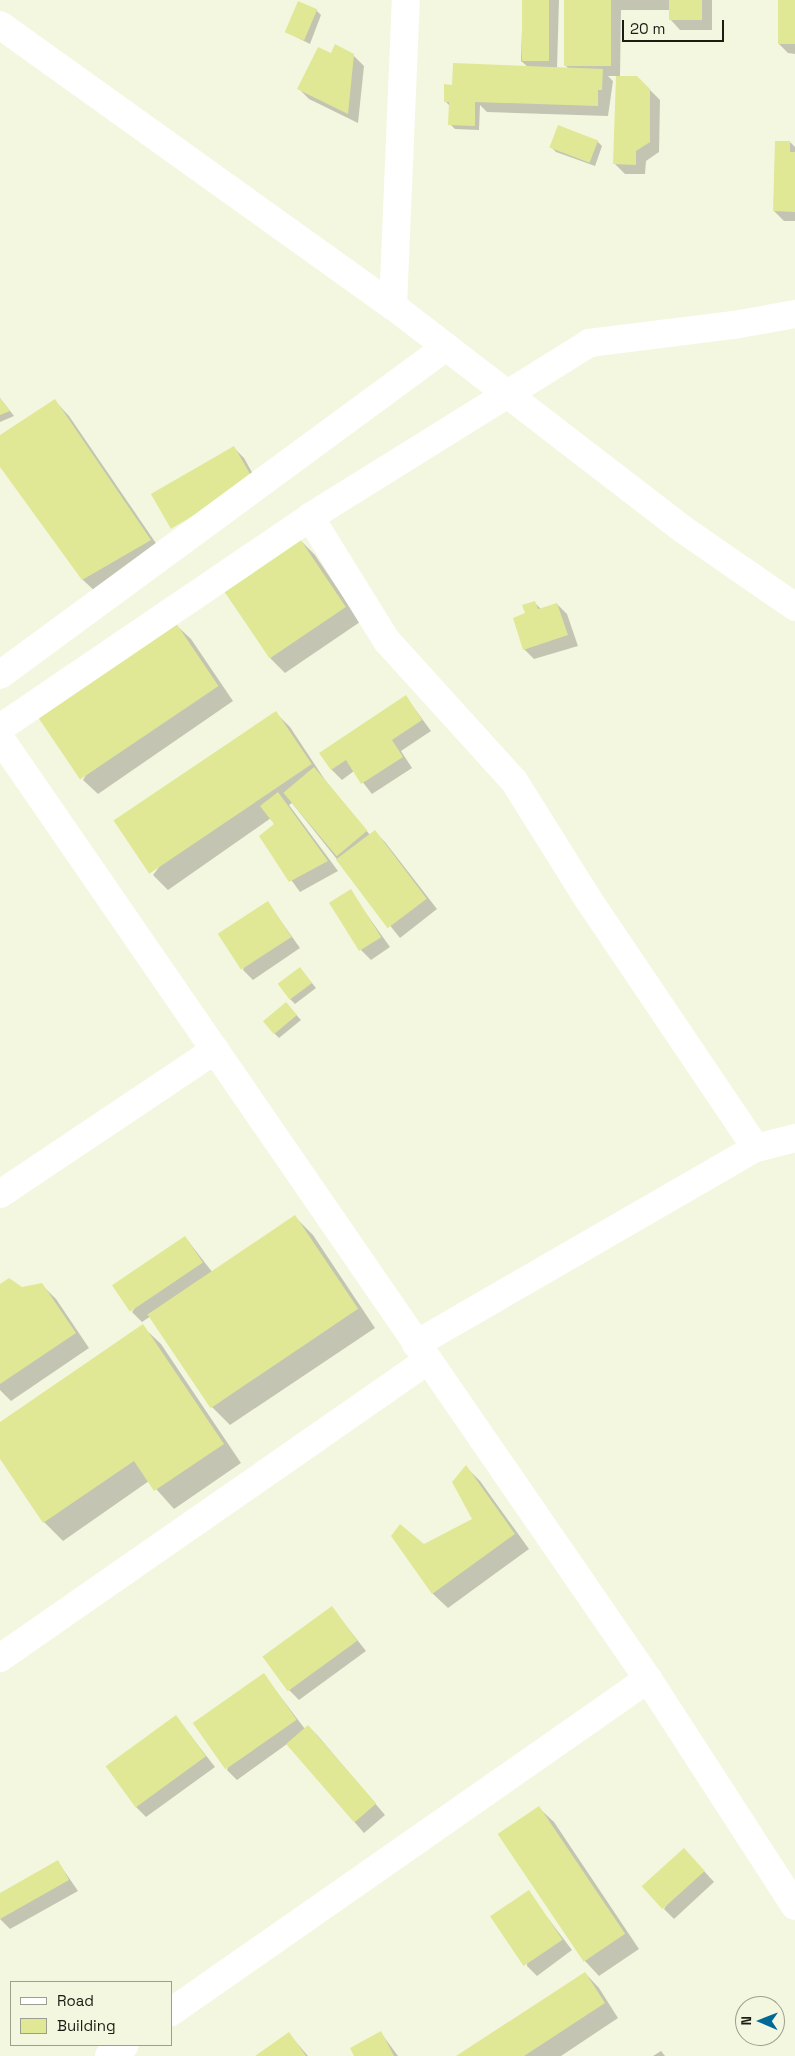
<!DOCTYPE html>
<style>
body{margin:0}
#map{position:relative;width:795px;height:2056px;overflow:hidden;background:#f4f7df;font-family:"Space Grotesk",sans-serif}
div>[style]{position:absolute}
[style*='--x']{left:calc(var(--x)*1px);top:calc(var(--y)*1px);width:calc(var(--w)*1px);rotate:calc(var(--a)*1deg)}
.shadow>*{inset:0;background:#0003}
.building>*{inset:0;background:#e0e895;transform-origin:0 0}
.street>*{height:28px;margin:-14px;padding:0 14px;transform-origin:14px;border-radius:14px;background:#fff}
span{translate:-50% -50%;white-space:nowrap;text-align:center;line-height:1.15;-webkit-text-stroke:4.5px #f4f7df;paint-order:stroke}
.legend{position:absolute;left:10px;top:1981px;width:162px;height:65px;box-sizing:border-box;background:#f4f7df;border:1px solid #9d9f8e;margin:0;padding:6px 9px;list-style:none;font-size:15px;color:#1b1c14}
.legend li{display:flex;align-items:center;gap:10px;height:25px}
.legend b{width:25px;border:1px solid #9d9f8e}
.north{position:absolute;left:735px;top:1996px;width:50px;height:50px;box-sizing:border-box;background:#f4f7df;border:1px solid #9d9f8e;border-radius:50%;rotate:271deg;font-size:14px;font-weight:700;line-height:20px;text-align:center;color:#1b1c14}
.north::after{content:'';display:block;margin:auto;width:18px;height:22px;background:#006a97;clip-path:polygon(50% 0,100% 100%,50% 72%,0 100%)}
.scale{position:absolute;left:622px;top:20px;width:102px;height:22px;box-sizing:border-box;border:2px solid #1b1c14;border-top:0;padding-left:6px;font-size:15px;line-height:18px;white-space:nowrap;color:#1b1c14;-webkit-text-stroke:4px #f4f7df;paint-order:stroke}
</style>
<div id="map">
<div class="shadow">
<div style="clip-path:polygon(523px 0,559px 0,557px 69px,569px 69px,565px 65px,565px 0,712px 0,712px 30px,680px 30px,670px 19px,670px 10px,621px 10px,620px 77px,637px 77px,660px 100px,659px 152px,646px 161px,645px 174px,625px 174px,615px 164px,617px 76px,608px 76px,613px 81px,608px 116px,487px 112px,480px 105px,479px 130px,455px 129px,450px 124px,450px 106px,445px 101px,456px 86px,528px 67px,521px 61px)"></div>
<div style="clip-path:polygon(779px 0,795px 0,795px 54px,788px 53px,778px 43px)"></div>
<div style="clip-path:polygon(316px 10px,321px 15px,310px 44px,288px 33px)"></div>
<div style="clip-path:polygon(331px 55px,353px 55px,364px 66px,358px 123px,309px 99px,298px 88px)"></div>
<div style="clip-path:polygon(597px 141px,602px 146px,595px 166px,556px 152px,551px 147px)"></div>
<div style="clip-path:polygon(790px 142px,795px 147px,795px 221px,784px 221px,774px 211px)"></div>
<div style="clip-path:polygon(0 398px,14px 416px,0 422px)"></div>
<div style="clip-path:polygon(55px 401px,69px 416px,164px 555px,98px 594px,83px 580px,0 464px,0 437px)"></div>
<div style="clip-path:polygon(234px 448px,244px 458px,263px 492px,188px 538px)"></div>
<div style="clip-path:polygon(300px 540px,315px 555px,360px 622px,285px 673px,271px 659px,225px 592px)"></div>
<div style="clip-path:polygon(535px 603px,541px 609px,557px 604px,567px 614px,578px 646px,534px 659px,524px 649px,526px 614px)"></div>
<div style="clip-path:polygon(176px 625px,191px 639px,233px 701px,98px 794px,83px 780px)"></div>
<div style="clip-path:polygon(406px 697px,431px 731px,401px 751px,412px 768px,372px 794px,354px 771px,342px 780px,331px 769px)"></div>
<div style="clip-path:polygon(276px 713px,290px 727px,325px 780px,370px 835px,375px 832px,385px 842px,437px 909px,400px 938px,292px 803px,289px 805px,338px 871px,300px 892px,260px 837px,276px 824px,271px 818px,168px 890px,153px 875px)"></div>
<div style="clip-path:polygon(350px 891px,390px 947px,371px 960px,361px 950px)"></div>
<div style="clip-path:polygon(268px 903px,300px 948px,253px 980px,243px 970px)"></div>
<div style="clip-path:polygon(303px 972px,316px 988px,295px 1004px,290px 999px)"></div>
<div style="clip-path:polygon(291px 1009px,301px 1020px,279px 1038px,274px 1033px)"></div>
<div style="clip-path:polygon(295px 1217px,313px 1235px,375px 1328px,230px 1425px,212px 1407px,151px 1316px,142px 1322px,132px 1312px,185px 1237px,213px 1273px)"></div>
<div style="clip-path:polygon(41px 1284px,56px 1299px,89px 1348px,11px 1401px,0 1390px,0 1286px,22px 1289px)"></div>
<div style="clip-path:polygon(142px 1326px,161px 1344px,241px 1463px,174px 1509px,149px 1481px,63px 1541px,44px 1522px,0 1457px,0 1424px)"></div>
<div style="clip-path:polygon(466px 1467px,480px 1481px,529px 1549px,448px 1608px,433px 1594px,392px 1536px,424px 1546px,474px 1519px)"></div>
<div style="clip-path:polygon(332px 1608px,366px 1651px,299px 1700px,289px 1690px)"></div>
<div style="clip-path:polygon(264px 1675px,305px 1729px,308px 1726px,318px 1736px,385px 1815px,364px 1833px,287px 1744px,237px 1780px,227px 1770px)"></div>
<div style="clip-path:polygon(176px 1717px,215px 1767px,146px 1817px,136px 1807px)"></div>
<div style="clip-path:polygon(539px 1808px,554px 1822px,639px 1949px,599px 1976px,585px 1961px)"></div>
<div style="clip-path:polygon(694px 1860px,714px 1882px,674px 1919px,664px 1909px)"></div>
<div style="clip-path:polygon(58px 1862px,78px 1891px,10px 1929px,0 1919px,0 1895px)"></div>
<div style="clip-path:polygon(528px 1892px,572px 1950px,537px 1976px,527px 1966px)"></div>
<div style="clip-path:polygon(585px 1973px,599px 1988px,618px 2018px,561px 2056px,458px 2056px)"></div>
<div style="clip-path:polygon(381px 2033px,398px 2056px,355px 2056px)"></div>
<div style="clip-path:polygon(289px 2034px,308px 2056px,257px 2056px)"></div>
<div style="clip-path:polygon(661px 2051px,665px 2056px,653px 2056px)"></div>
</div>
<div class="building">
<div style="left:522px;top:0;width:27px;height:61px"></div>
<div style="left:564px;top:0;width:47px;height:66px"></div>
<div style="left:669px;top:0;width:33px;height:20px"></div>
<div style="left:778px;top:0;width:17px;height:44px"></div>
<div style="left:298px;top:1px;width:21px;height:34px;rotate:23deg"></div>
<div style="clip-path:polygon(335px 44px,354px 54px,348px 114px,297px 89px,318px 47px,331px 53px)"></div>
<div style="clip-path:polygon(453px 63px,603px 69px,602px 90px,598px 90px,598px 106px,475px 102px,475px 126px,448px 125px,449px 102px,444px 102px,444px 84px,452px 85px)"></div>
<div style="clip-path:polygon(616px 76px,637px 76px,650px 89px,650px 142px,636px 151px,636px 165px,613px 164px)"></div>
<div style="left:558px;top:125px;width:43px;height:24px;rotate:21deg"></div>
<div style="clip-path:polygon(775px 141px,790px 141px,790px 152px,795px 152px,795px 212px,773px 211px)"></div>
<div style="clip-path:polygon(0 398px,10px 411px,0 415px)"></div>
<div style="clip-path:polygon(55px 399px,151px 540px,82px 580px,0 467px,0 435px)"></div>
<div style="left:234px;top:446px;width:40px;height:96px;rotate:60deg"></div>
<div style="left:300px;top:539px;width:82px;height:92px;rotate:56deg"></div>
<div style="clip-path:polygon(535px 601px,538px 609px,557px 603px,568px 635px,523px 650px,513px 618px,525px 613px,522px 605px)"></div>
<div style="left:176px;top:623px;width:76px;height:167px;rotate:56deg"></div>
<div style="clip-path:polygon(406px 695px,422px 720px,392px 740px,403px 757px,361px 784px,346px 760px,331px 770px,319px 753px)"></div>
<div style="left:276px;top:711px;width:64px;height:196px;rotate:56deg"></div>
<div style="left:314px;top:767px;width:83px;height:40px;rotate:50deg"></div>
<div style="clip-path:polygon(278px 792px,328px 861px,289px 882px,259px 836px,274px 824px,260px 806px)"></div>
<div style="left:375px;top:830px;width:86px;height:49px;rotate:53deg"></div>
<div style="left:351px;top:889px;width:57px;height:26px;rotate:58deg"></div>
<div style="left:268px;top:901px;width:43px;height:60px;rotate:57deg"></div>
<div style="left:300px;top:967px;width:20px;height:28px;rotate:53deg"></div>
<div style="left:286px;top:1002px;width:17px;height:30px;rotate:50deg"></div>
<div style="left:295px;top:1215px;width:113px;height:178px;rotate:56deg"></div>
<div style="left:185px;top:1236px;width:32px;height:88px;rotate:56deg"></div>
<div style="clip-path:polygon(9px 1278px,22px 1287px,42px 1283px,76px 1333px,0 1384px,0 1284px)"></div>
<div style="clip-path:polygon(143px 1324px,224px 1444px,154px 1491px,134px 1461px,43px 1523px,0 1459px,0 1422px)"></div>
<div style="clip-path:polygon(466px 1465px,515px 1534px,432px 1594px,391px 1536px,400px 1524px,424px 1544px,472px 1519px,452px 1482px)"></div>
<div style="left:332px;top:1606px;width:43px;height:86px;rotate:54deg"></div>
<div style="left:264px;top:1673px;width:57px;height:87px;rotate:55deg"></div>
<div style="left:176px;top:1715px;width:51px;height:87px;rotate:54deg"></div>
<div style="left:308px;top:1725px;width:104px;height:29px;rotate:49deg"></div>
<div style="left:539px;top:1806px;width:154px;height:50px;rotate:56deg"></div>
<div style="left:684px;top:1848px;width:31px;height:57px;rotate:48deg"></div>
<div style="clip-path:polygon(58px 1860px,69px 1880px,0 1919px,0 1893px)"></div>
<div style="left:529px;top:1890px;width:60px;height:47px;rotate:56deg"></div>
<div style="clip-path:polygon(585px 1972px,605px 2003px,524px 2056px,456px 2056px)"></div>
<div style="clip-path:polygon(381px 2031px,394px 2056px,354px 2056px,350px 2048px)"></div>
<div style="clip-path:polygon(289px 2032px,306px 2056px,255px 2056px)"></div>
</div>
<div class="street">
<div style="--x:0;--y:25;--w:483;--a:35.6"></div>
<div style="--x:393;--y:306;--w:367;--a:37.6"></div>
<div style="--x:684;--y:530;--w:135;--a:34.7"></div>
<div style="--x:393;--y:306;--w:306;--a:-87.6"></div>
<div style="--x:310;--y:517;--w:146;--a:58.2"></div>
<div style="--x:387;--y:641;--w:189;--a:47.8"></div>
<div style="--x:514;--y:781;--w:139;--a:57.9"></div>
<div style="--x:588;--y:899;--w:300;--a:56"></div>
<div style="--x:756;--y:1148;--w:40;--a:-14.4"></div>
<div style="--x:0;--y:675;--w:554;--a:-36.33"></div>
<div style="--x:0;--y:728;--w:375;--a:-34.2"></div>
<div style="--x:310;--y:517;--w:329;--a:-31.9"></div>
<div style="--x:589;--y:343;--w:146;--a:-7.1"></div>
<div style="--x:734;--y:325;--w:62;--a:-10.2"></div>
<div style="--x:0;--y:738;--w:1143;--a:55.45"></div>
<div style="--x:648;--y:1679;--w:270;--a:57.1"></div>
<div style="--x:0;--y:1194;--w:259;--a:-33.8"></div>
<div style="--x:416;--y:1344;--w:392;--a:-30"></div>
<div style="--x:0;--y:1658;--w:520;--a:-34.82"></div>
<div style="--x:171;--y:2012;--w:582;--a:-34.92"></div>
<div style="--x:109;--y:2056;--w:19;--a:-35"></div>
</div>
<ul class="legend">
<li><b style="height:6px;background:#fff"></b>Road</li>
<li><b style="height:14px;background:#e0e895"></b>Building</li>
</ul>
<div class="north">N</div>
<div class="scale">20 m</div>
</div>
